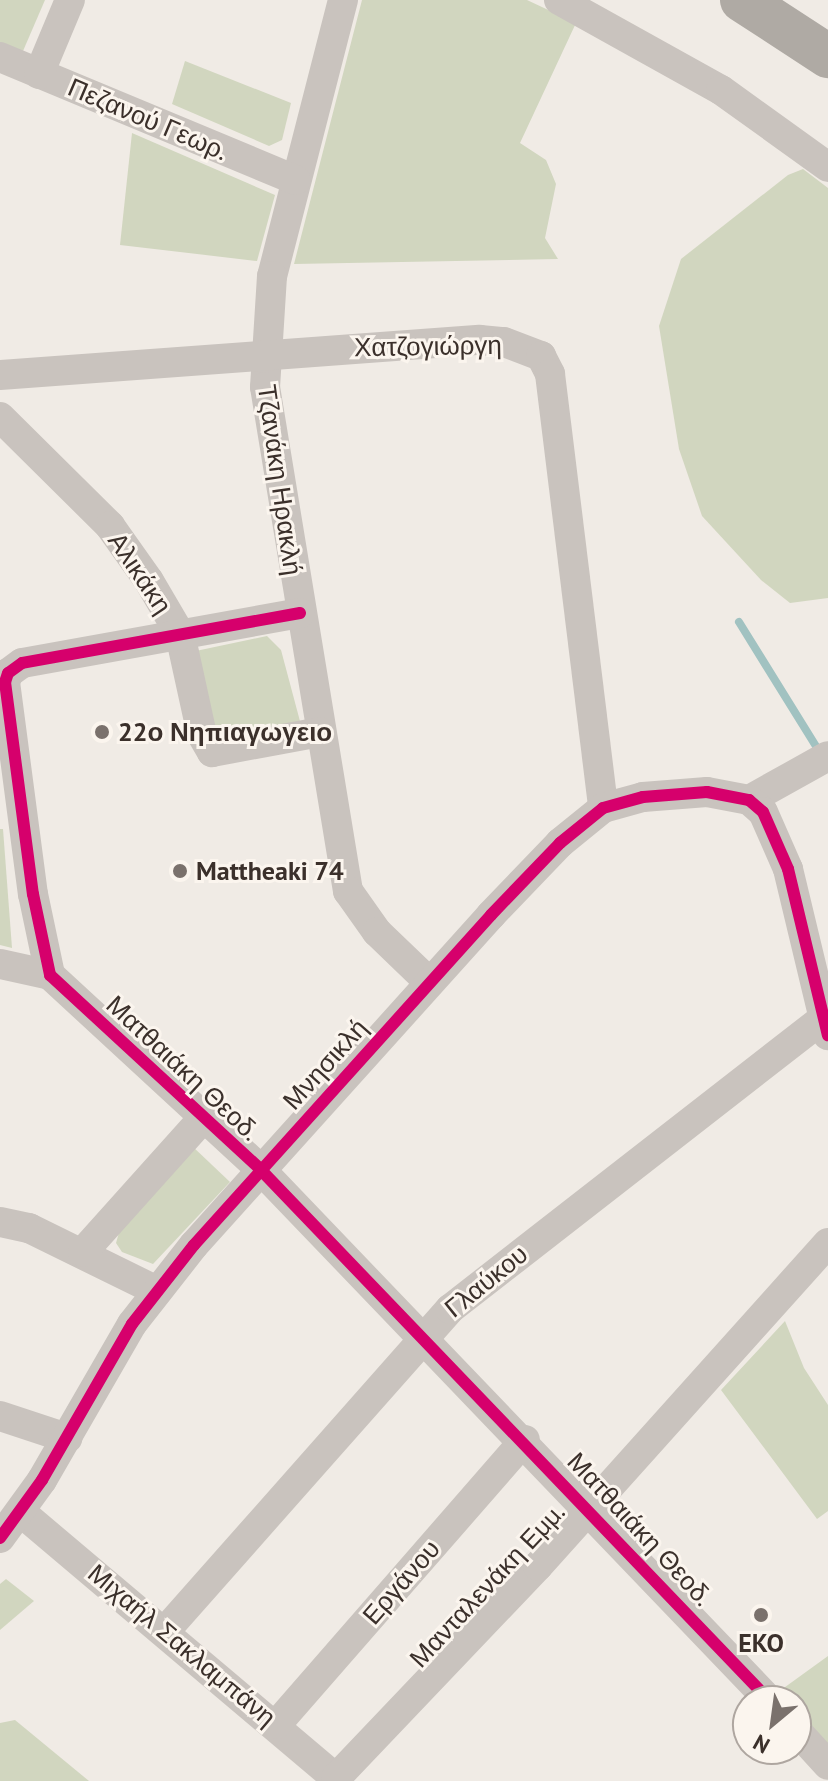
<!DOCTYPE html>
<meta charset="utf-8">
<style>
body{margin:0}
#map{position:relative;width:828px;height:1781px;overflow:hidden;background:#f0ebe5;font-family:"PT Sans",sans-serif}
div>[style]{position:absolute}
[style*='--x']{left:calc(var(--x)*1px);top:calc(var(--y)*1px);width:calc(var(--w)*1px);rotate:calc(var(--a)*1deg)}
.green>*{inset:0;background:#d1d6bf}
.stream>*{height:8px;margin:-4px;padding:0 4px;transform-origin:4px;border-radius:4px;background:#a1c2c1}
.street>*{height:30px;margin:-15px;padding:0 15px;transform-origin:15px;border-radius:15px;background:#c9c3be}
.highway>*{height:44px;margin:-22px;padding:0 22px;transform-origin:22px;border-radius:22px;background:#afaaa4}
.cycleway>*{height:12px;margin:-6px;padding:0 6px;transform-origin:6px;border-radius:6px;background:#d6006c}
.dots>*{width:22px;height:22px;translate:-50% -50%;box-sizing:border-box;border:4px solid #fbf5ee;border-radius:50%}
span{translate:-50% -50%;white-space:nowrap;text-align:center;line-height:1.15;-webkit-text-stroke:6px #fbf5ee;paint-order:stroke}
.street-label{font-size:26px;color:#3b302b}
.poi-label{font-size:26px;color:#3b302b;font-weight:700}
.left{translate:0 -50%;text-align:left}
.north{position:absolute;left:732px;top:1685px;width:80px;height:80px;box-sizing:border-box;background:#fbf5ee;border:2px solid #aea6a0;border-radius:50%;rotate:209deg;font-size:22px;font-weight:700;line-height:32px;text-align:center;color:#3b302b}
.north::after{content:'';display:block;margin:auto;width:28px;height:36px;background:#7a716c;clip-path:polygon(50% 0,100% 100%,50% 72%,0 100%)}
</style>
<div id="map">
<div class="green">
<div style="clip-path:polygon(0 0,45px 0,23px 51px,0 46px)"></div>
<div style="clip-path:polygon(362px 0,527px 0,576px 23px,520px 143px,546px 160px,556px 184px,545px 238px,558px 259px,294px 264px)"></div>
<div style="clip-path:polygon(185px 61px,291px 103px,282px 140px,269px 146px,172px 104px)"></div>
<div style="clip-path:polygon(132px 133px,275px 195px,257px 261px,120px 245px)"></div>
<div style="clip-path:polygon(803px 169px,828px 188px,828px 598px,790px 603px,761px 580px,702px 516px,679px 449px,659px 326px,681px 259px,788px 175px)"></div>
<div style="clip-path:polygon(267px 636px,281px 650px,301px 725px,215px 737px,191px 652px)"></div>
<div style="clip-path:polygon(0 829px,3px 829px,12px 948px,0 945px)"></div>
<div style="clip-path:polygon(191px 1145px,230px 1182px,153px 1264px,122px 1252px,116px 1243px,122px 1222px)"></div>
<div style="clip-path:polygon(785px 1321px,804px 1368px,828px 1405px,828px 1511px,817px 1519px,721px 1390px)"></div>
<div style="clip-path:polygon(6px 1579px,34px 1601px,0 1630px,0 1584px)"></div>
<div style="clip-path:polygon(828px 1656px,828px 1746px,796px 1708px,796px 1701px,781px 1690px)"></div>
<div style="clip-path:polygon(15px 1720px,89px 1781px,0 1781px,0 1723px)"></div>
</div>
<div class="stream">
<div style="--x:739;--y:622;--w:155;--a:58.2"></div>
</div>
<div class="street">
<div style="--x:343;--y:0;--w:285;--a:104.4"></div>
<div style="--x:272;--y:276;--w:111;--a:93.6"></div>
<div style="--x:265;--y:387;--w:511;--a:80.65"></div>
<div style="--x:348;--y:891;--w:50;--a:54.7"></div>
<div style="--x:377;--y:932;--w:72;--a:43.9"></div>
<div style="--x:559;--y:0;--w:185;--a:29.1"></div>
<div style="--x:721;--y:90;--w:132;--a:35.7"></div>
<div style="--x:0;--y:57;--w:320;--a:22.6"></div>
<div style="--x:39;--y:74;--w:80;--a:-67.3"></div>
<div style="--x:0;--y:375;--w:481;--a:-4.2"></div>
<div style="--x:480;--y:340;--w:24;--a:5"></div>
<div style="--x:504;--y:342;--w:40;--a:21"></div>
<div style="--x:541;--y:356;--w:20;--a:63"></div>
<div style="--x:550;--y:374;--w:437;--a:83"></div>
<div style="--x:0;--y:417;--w:155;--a:44.7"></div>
<div style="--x:110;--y:526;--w:67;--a:54.7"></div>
<div style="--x:149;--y:581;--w:61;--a:59.7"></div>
<div style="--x:180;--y:634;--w:103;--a:77.7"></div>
<div style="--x:202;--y:735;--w:20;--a:60"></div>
<div style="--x:212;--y:752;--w:110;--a:-10.5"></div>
<div style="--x:300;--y:613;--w:282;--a:169.8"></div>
<div style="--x:22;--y:663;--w:17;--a:144"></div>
<div style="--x:8;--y:673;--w:9;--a:108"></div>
<div style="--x:5;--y:682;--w:214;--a:82.5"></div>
<div style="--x:33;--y:894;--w:83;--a:78.1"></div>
<div style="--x:50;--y:975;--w:286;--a:42.7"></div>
<div style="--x:260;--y:1169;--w:737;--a:46.21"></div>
<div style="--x:749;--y:800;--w:90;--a:-29.1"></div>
<div style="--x:0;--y:964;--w:51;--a:12.4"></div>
<div style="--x:0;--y:1222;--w:30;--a:12"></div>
<div style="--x:29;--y:1228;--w:143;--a:26.2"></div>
<div style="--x:83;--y:1252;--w:183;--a:-48.1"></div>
<div style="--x:0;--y:1416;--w:71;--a:18.2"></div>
<div style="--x:22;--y:1513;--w:415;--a:40.2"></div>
<div style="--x:0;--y:1538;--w:72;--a:-54.1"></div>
<div style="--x:42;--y:1480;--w:180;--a:-60"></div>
<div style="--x:132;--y:1324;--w:100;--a:-51.9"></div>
<div style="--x:194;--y:1245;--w:444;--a:-48"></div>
<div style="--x:491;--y:915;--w:100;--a:-46.2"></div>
<div style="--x:560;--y:843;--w:55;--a:-39.1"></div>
<div style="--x:603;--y:808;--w:41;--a:-15.4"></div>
<div style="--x:643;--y:797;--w:64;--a:-4.5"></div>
<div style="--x:707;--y:792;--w:43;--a:10.8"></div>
<div style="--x:749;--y:800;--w:18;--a:41"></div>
<div style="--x:763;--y:812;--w:62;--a:66.3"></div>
<div style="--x:788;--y:869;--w:171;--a:76.5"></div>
<div style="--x:166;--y:1630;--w:429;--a:-48.5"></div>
<div style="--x:450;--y:1309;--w:472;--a:-37.9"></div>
<div style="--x:277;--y:1724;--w:377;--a:-48.9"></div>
<div style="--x:796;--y:1730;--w:47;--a:47.6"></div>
<div style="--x:336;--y:1778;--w:293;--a:-46.4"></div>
<div style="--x:538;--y:1566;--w:434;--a:-48.1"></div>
</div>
<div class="highway">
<div style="--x:742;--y:0;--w:103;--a:33.1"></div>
</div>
<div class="cycleway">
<div style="--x:300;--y:613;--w:282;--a:169.8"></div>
<div style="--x:22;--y:663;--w:17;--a:144"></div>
<div style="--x:8;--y:673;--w:9;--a:108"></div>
<div style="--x:5;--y:682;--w:214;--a:82.5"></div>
<div style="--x:33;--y:894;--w:83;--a:78.1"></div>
<div style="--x:50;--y:975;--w:286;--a:42.7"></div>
<div style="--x:260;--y:1169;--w:737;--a:46.21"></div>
<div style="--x:0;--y:1538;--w:72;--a:-54.1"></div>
<div style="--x:42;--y:1480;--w:180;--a:-60"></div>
<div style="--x:132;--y:1324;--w:100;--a:-51.9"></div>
<div style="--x:194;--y:1245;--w:444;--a:-48"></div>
<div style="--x:491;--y:915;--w:100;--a:-46.2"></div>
<div style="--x:560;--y:843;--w:55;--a:-39.1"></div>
<div style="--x:603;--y:808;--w:41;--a:-15.4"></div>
<div style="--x:643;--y:797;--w:64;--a:-4.5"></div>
<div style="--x:707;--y:792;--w:43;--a:10.8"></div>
<div style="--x:749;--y:800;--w:18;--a:41"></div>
<div style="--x:763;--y:812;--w:62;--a:66.3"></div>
<div style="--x:788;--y:869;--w:171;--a:76.5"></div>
</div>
<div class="dots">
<div style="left:102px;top:732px;background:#7a716c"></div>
<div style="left:180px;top:871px;background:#7a716c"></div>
<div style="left:761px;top:1615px;background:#7a716c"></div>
</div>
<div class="street-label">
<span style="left:148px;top:119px;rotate:23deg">Πεζανού Γεωρ.</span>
<span style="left:428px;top:346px;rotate:-1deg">Χατζογιώργη</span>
<span style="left:280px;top:480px;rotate:82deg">Τζανάκη Ηρακλή</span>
<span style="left:140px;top:573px;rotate:56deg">Αλικάκη</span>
<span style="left:325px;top:1064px;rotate:-48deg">Μνησικλή</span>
<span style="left:183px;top:1068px;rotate:43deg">Ματθαιάκη Θεοδ.</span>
<span style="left:486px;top:1281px;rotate:-39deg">Γλαύκου</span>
<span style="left:640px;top:1529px;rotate:47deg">Ματθαιάκη Θεοδ.</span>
<span style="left:401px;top:1582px;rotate:-49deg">Εργάνου</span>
<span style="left:487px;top:1585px;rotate:-47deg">Μανταλενάκη Εμμ.</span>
<span style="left:182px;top:1645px;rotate:40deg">Μιχαήλ Σακλαμπάνη</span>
</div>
<div class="poi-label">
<span class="left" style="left:118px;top:732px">22ο Νηπιαγωγειο</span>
<span class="left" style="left:196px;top:871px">Mattheaki 74</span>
<span style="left:761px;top:1643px">EKO</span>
</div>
<div class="north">N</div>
</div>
